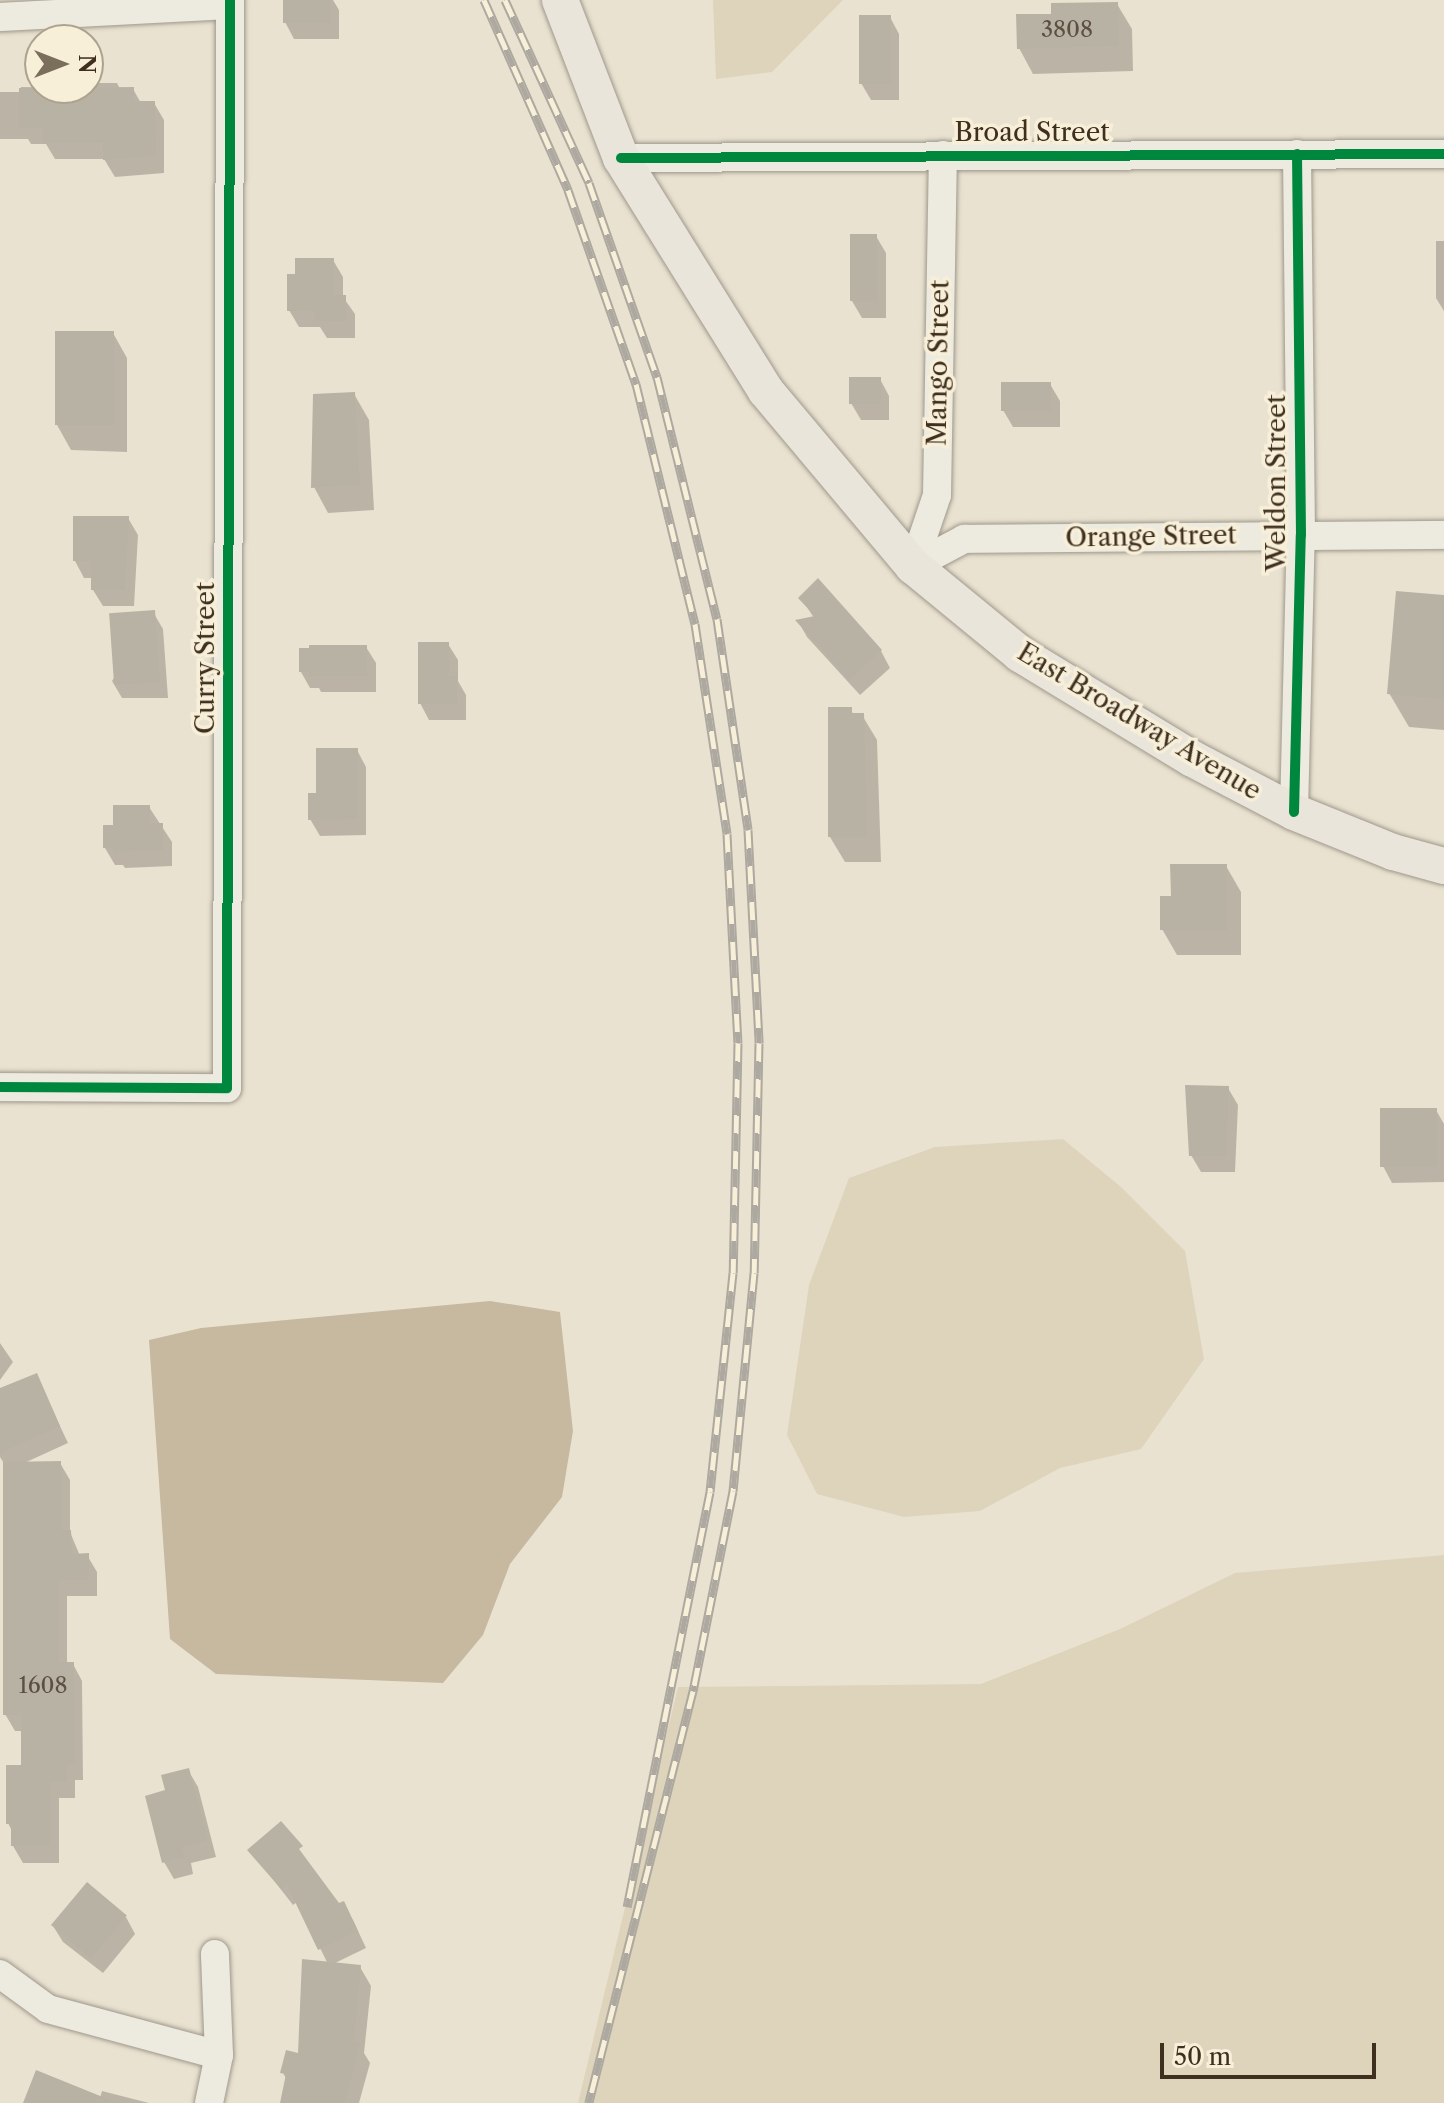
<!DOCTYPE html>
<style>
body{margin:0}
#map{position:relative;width:1444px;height:2103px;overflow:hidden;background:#eae2d0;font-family:"Libre Caslon Text",serif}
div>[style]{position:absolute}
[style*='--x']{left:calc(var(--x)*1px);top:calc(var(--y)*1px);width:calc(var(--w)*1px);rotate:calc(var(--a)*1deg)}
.green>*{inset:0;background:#ded4bb}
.water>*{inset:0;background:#c6b9a0}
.shadow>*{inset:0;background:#0003}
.building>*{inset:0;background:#b8b2a5;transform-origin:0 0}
.roads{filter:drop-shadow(0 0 2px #9e988c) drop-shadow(0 0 2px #9e988c)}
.minor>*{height:28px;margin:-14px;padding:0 14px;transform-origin:14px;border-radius:14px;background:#edeae0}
.major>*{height:36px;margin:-18px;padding:0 18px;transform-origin:18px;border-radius:18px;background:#eae5db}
.rail>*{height:9px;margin-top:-4.5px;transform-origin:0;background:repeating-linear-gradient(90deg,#f8efd9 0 18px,#aea9a0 0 36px);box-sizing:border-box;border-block:2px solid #aea9a0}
.cycleway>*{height:10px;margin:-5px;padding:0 5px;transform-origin:5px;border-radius:5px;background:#00873e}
span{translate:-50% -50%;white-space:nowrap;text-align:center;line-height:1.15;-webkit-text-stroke:7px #f8efd9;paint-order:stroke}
.number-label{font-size:22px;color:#5d5040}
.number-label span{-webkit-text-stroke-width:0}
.street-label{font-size:26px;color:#3f2f1e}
.north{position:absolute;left:24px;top:24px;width:80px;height:80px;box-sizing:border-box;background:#f8efd9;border:2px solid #aea28e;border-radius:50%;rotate:90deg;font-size:22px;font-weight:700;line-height:32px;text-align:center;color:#3f2f1e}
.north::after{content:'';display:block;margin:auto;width:28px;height:36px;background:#7b6e5c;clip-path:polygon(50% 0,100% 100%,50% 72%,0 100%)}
.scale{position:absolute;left:1160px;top:2043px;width:216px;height:36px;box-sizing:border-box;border:4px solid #3f2f1e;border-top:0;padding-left:10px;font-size:24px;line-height:28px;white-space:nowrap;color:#3f2f1e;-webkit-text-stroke:6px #f8efd9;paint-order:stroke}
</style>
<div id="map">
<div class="green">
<div style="clip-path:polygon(713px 0,843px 0,772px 72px,716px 79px)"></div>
<div style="clip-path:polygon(1063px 1139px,1121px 1187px,1185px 1251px,1204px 1359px,1141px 1449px,1060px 1468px,980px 1511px,904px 1517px,817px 1494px,787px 1435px,809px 1285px,849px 1178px,935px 1147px)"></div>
<div style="clip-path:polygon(1444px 1555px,1444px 2103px,578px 2103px,678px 1687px,981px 1684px,1120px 1629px,1235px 1573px)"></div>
</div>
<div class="water">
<div style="clip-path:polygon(490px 1301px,560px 1312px,573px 1431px,562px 1497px,510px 1564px,483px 1635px,443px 1683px,216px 1674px,170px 1639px,149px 1340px,201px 1328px)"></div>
</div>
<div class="shadow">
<div style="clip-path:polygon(285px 0,333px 0,339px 10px,339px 39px,294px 39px,285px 22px)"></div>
<div style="clip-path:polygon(1117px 4px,1132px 29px,1133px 71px,1033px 74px,1019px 48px,1053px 15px)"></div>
<div style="clip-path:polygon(890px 17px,899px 34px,899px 100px,871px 100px,861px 83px)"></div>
<div style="clip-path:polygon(88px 83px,117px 83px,120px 89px,133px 89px,141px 103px,154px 103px,164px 120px,164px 173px,115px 177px,104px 159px,55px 159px,46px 144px,31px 144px,28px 139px,0 139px,0 92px,21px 92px,21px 87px,88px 88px)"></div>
<div style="clip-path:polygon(876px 236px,886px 253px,886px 318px,862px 318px,852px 301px)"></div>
<div style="clip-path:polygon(1436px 241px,1444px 241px,1444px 311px,1436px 298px)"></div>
<div style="clip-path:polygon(333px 260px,343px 277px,343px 297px,355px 314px,355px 338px,327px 338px,320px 327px,299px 327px,289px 310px)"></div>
<div style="clip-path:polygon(113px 333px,127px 358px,127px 452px,71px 450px,57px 425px)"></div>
<div style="clip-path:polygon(880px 379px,889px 396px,889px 420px,861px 420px,851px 403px)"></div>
<div style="clip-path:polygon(1050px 384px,1060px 401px,1060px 427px,1013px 427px,1003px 410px)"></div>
<div style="clip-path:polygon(354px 394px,369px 420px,374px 510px,328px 513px,314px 487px)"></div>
<div style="clip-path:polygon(128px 518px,138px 535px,134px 606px,103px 606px,93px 590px,93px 578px,84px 578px,75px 561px)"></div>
<div style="clip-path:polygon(1444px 596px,1444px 730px,1409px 727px,1389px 693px)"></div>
<div style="clip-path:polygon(801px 598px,881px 651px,890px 668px,860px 695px,807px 637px,798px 621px,814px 618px)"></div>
<div style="clip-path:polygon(153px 612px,163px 629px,168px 698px,122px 698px,112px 681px)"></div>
<div style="clip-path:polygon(448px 644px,458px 660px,458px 681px,466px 695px,466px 720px,429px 720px,420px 703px)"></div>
<div style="clip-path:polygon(366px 647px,376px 663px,376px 692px,321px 692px,319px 688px,310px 688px,301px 672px)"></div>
<div style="clip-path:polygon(850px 709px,854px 715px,862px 715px,877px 740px,881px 862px,845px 862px,830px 837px)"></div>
<div style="clip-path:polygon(357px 750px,366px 767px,366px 835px,320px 836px,310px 819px,318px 795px)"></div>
<div style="clip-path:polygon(149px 807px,172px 842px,172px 866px,125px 868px,123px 865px,115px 865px,105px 848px,115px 827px)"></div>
<div style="clip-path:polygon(1226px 866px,1241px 892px,1241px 955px,1177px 955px,1162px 929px,1173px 898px)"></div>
<div style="clip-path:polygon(1228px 1088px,1238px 1105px,1235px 1172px,1201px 1172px,1191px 1155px)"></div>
<div style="clip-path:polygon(1436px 1110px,1444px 1124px,1444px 1182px,1392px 1183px,1383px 1166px)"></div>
<div style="clip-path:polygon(0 1343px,13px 1362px,0 1380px)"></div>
<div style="clip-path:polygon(36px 1375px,68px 1443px,22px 1464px,60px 1463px,70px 1480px,70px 1532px,80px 1556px,87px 1555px,97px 1572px,97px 1596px,67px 1596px,67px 1664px,73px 1664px,82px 1681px,83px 1780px,75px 1780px,75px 1798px,59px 1798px,59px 1863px,23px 1863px,13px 1846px,13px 1833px,8px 1823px,23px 1767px,23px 1731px,15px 1731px,5px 1714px,5px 1465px,0 1457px,0 1391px)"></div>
<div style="clip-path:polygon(188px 1770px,198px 1787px,216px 1857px,191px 1863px,193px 1874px,174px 1879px,164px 1862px,168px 1791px)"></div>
<div style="clip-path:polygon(250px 1850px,339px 1906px,353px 1920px,366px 1948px,333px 1964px,360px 1967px,371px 1986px,364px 2053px,370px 2063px,359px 2103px,282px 2103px,287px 2080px,283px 2073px,300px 2056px,328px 1964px,297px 1902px,293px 1905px)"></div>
<div style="clip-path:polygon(126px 1917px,135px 1934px,103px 1973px,63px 1942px,53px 1926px)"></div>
<div style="clip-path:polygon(102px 2091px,149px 2103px,25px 2103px,100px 2098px)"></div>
</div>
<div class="building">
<div style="left:283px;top:0;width:47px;height:23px"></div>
<div style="clip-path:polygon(1118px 2px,1119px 46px,1017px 49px,1016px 14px,1051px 14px,1051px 3px)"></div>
<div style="left:859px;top:15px;width:32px;height:69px"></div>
<div style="clip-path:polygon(134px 87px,134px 101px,155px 101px,156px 156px,103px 160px,103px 143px,43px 143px,43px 128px,19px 128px,19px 88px)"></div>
<div style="left:850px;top:234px;width:27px;height:67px"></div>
<div style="clip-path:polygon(295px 258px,334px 258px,334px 295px,346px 295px,346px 321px,315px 321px,315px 311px,287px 311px,287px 274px,295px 274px)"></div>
<div style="left:55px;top:331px;width:59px;height:94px"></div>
<div style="left:849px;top:377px;width:32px;height:27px"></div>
<div style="left:1001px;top:382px;width:50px;height:29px"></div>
<div style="clip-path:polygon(355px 392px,360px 485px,311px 488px,313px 394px)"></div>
<div style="clip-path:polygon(73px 516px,129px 516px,125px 590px,91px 590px,91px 561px,73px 561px)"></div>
<div style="clip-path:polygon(818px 578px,882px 650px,849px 680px,795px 620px,815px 616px,798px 598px)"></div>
<div style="clip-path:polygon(1396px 591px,1444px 595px,1444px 699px,1387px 694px)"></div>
<div style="left:155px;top:610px;width:72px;height:46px;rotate:86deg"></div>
<div style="clip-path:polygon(418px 642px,449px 642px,449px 676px,457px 676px,457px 704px,418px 704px)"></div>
<div style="clip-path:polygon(309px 645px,367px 645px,367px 676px,309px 676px,309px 672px,299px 672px,299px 648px,309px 648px)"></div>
<div style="clip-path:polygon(828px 707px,852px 707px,852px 713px,864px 713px,867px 837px,828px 837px)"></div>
<div style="clip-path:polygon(316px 748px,358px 748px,358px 819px,308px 820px,308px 793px,316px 793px)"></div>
<div style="clip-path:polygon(113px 805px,150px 805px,150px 823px,163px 823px,163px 850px,113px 852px,113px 848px,103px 848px,103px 825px,113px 825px)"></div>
<div style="clip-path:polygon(1170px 864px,1227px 864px,1227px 930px,1160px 930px,1160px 896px,1171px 896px)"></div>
<div style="clip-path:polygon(1185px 1085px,1229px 1086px,1226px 1156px,1189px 1156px)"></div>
<div style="left:1380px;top:1108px;width:57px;height:59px"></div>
<div style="clip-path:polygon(37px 1373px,60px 1426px,0 1453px,0 1388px)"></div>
<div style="clip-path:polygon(61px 1461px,62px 1530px,71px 1530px,72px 1554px,89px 1553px,89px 1580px,59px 1580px,59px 1662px,74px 1662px,75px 1764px,67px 1764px,67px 1782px,50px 1782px,50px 1846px,11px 1846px,11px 1824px,6px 1824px,6px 1765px,21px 1765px,21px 1715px,3px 1715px,3px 1462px)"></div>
<div style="clip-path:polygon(189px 1768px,208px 1840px,182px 1847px,185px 1857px,162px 1863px,145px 1796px,165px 1790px,161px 1775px)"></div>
<div style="clip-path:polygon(281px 1821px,303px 1846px,299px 1849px,339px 1903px,344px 1901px,358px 1931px,318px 1950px,287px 1885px,282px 1890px,247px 1850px)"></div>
<div style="left:87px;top:1882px;width:52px;height:56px;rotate:40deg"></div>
<div style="clip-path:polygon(302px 1959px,361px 1965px,354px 2041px,360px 2042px,345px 2103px,280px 2103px,286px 2074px,280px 2073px,286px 2050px,298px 2053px)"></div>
<div style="clip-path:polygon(36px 2070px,115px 2102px,115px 2103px,23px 2103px)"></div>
</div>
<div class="roads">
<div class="minor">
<div style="--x:0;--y:17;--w:230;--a:-3"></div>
<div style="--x:621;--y:158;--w:823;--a:-0.28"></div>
<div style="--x:913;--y:566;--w:58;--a:-27.9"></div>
<div style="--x:964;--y:539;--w:480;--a:-0.5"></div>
<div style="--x:913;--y:566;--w:75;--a:-71.3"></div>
<div style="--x:937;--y:495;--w:340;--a:-89"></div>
<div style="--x:1294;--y:812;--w:277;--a:-88.6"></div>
<div style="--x:1301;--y:535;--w:381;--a:-90.6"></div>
<div style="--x:0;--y:1087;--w:227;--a:0.3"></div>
<div style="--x:227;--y:1088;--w:1088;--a:-89.84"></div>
<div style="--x:0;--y:1974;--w:59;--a:36.1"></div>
<div style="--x:48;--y:2009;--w:177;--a:15.1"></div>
<div style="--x:209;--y:2103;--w:49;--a:-78.2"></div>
<div style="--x:219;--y:2055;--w:101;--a:-92.3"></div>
</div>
<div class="major">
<div style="--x:560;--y:0;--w:169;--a:68.9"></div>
<div style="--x:621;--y:158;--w:274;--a:58.1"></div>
<div style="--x:766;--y:391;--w:229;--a:50"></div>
<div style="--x:913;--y:566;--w:139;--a:39.4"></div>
<div style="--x:1020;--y:654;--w:200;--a:31.3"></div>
<div style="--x:1191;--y:758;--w:116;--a:27.7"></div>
<div style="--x:1294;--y:812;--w:107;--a:22"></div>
<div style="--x:1393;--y:852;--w:53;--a:15.4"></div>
</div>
</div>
<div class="rail">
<div style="--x:484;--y:0;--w:208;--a:66.1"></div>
<div style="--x:568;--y:190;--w:206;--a:70.7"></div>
<div style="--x:636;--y:384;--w:247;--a:76.2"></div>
<div style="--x:695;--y:624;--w:212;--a:81.3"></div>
<div style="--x:727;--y:834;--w:209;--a:87"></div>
<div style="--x:738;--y:1043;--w:230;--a:91.2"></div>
<div style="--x:733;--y:1273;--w:220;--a:96"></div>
<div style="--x:710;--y:1492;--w:423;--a:101.3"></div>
<div style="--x:505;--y:0;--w:201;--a:65.3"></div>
<div style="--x:589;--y:183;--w:206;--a:70.7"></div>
<div style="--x:657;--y:377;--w:249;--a:76.1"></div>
<div style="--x:717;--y:619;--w:213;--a:81.6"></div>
<div style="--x:748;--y:830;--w:213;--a:87"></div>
<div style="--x:759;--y:1043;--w:230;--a:91.2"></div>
<div style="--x:754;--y:1273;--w:219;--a:95.5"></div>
<div style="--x:733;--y:1491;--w:204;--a:101.3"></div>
<div style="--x:693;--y:1691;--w:425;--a:104.2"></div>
</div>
<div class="cycleway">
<div style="--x:621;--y:158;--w:823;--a:-0.28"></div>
<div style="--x:1294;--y:812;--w:277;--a:-88.6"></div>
<div style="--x:1301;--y:535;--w:381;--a:-90.6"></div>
<div style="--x:0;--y:1087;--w:227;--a:0.3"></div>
<div style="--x:227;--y:1088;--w:1088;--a:-89.84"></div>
</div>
<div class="number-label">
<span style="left:1067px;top:30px">3808</span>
<span style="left:43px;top:1686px">1608</span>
</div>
<div class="street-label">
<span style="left:1032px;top:133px">Broad Street</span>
<span style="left:939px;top:363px;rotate:-89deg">Mango Street</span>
<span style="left:1277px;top:483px;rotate:-90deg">Weldon Street</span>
<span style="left:1151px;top:537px;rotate:-1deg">Orange Street</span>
<span style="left:206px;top:658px;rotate:-90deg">Curry Street</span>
<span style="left:1139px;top:722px;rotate:31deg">East Broadway Avenue</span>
</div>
<div class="north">N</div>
<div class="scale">50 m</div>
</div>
